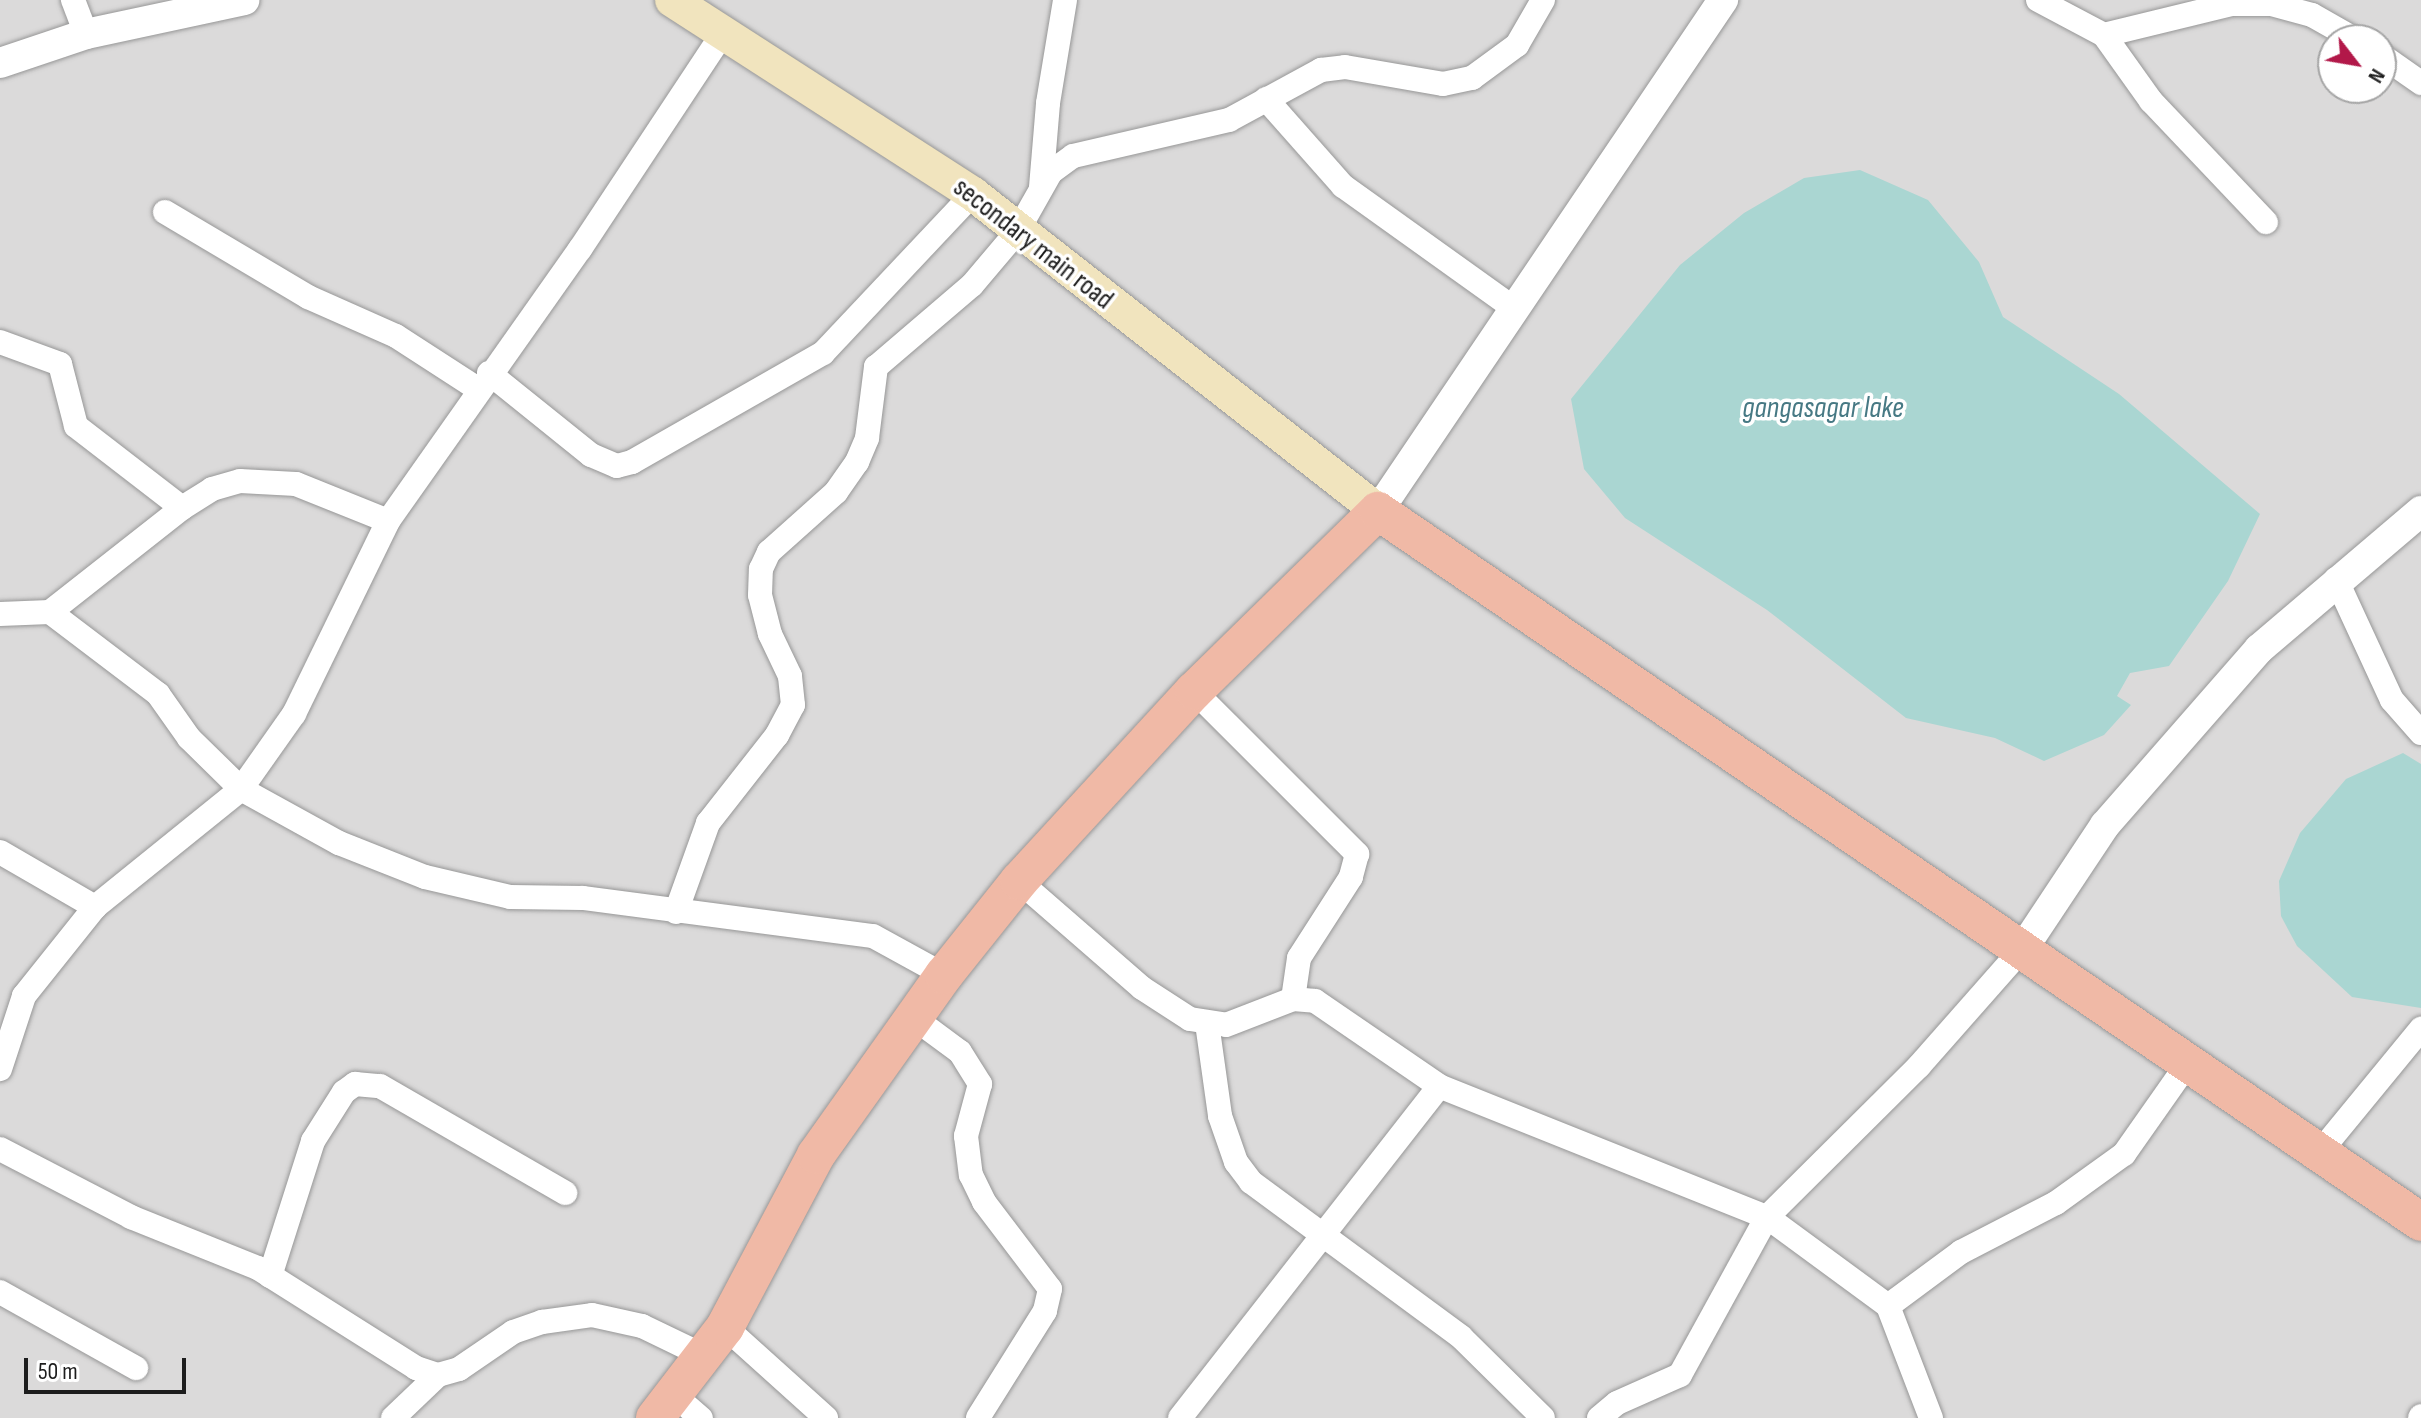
<!DOCTYPE html>
<style>
body{margin:0}
#map{position:relative;width:2421px;height:1418px;overflow:hidden;background:#ede7e4;font-family:"Sofia Sans Condensed",sans-serif}
div>[style]{position:absolute}
[style*='--x']{left:calc(var(--x)*1px);top:calc(var(--y)*1px);width:calc(var(--w)*1px);rotate:calc(var(--a)*1deg)}
.residential>*{inset:0;background:#dbdada}
.water>*{inset:0;background:#aad6d2}
.roads{filter:drop-shadow(0 0 2px #979797) drop-shadow(0 0 2px #979797)}
.minor>*{height:24px;margin:-12px;padding:0 12px;transform-origin:12px;border-radius:12px;background:#fff}
.tertiary>*{height:30px;margin:-15px;padding:0 15px;transform-origin:15px;border-radius:15px;background:#fff}
.secondary>*{height:34px;margin:-17px;padding:0 17px;transform-origin:17px;border-radius:17px;background:#f1e4be}
.primary>*{height:38px;margin:-19px;padding:0 19px;transform-origin:19px;border-radius:19px;background:#f0b9a6}
span{translate:-50% -50%;white-space:nowrap;text-align:center;line-height:1.15;-webkit-text-stroke:7px #fff;paint-order:stroke}
.street-label{font-size:28px;color:#1d1d1d}
.water-label{font-size:30px;color:#477984;font-style:italic}
.north{position:absolute;left:2317px;top:24px;width:80px;height:80px;box-sizing:border-box;background:#fff;border:2px solid #a5a5a5;border-radius:50%;rotate:121deg;font-size:22px;font-weight:700;line-height:32px;text-align:center;color:#1d1d1d}
.north::after{content:'';display:block;margin:auto;width:28px;height:36px;background:#b21849;clip-path:polygon(50% 0,100% 100%,50% 72%,0 100%)}
.scale{position:absolute;left:24px;top:1358px;width:162px;height:36px;box-sizing:border-box;border:4px solid #1d1d1d;border-top:0;padding-left:10px;font-size:24px;line-height:28px;white-space:nowrap;color:#1d1d1d;-webkit-text-stroke:6px #fff;paint-order:stroke}
</style>
<div id="map">
<div class="residential">
<div style="clip-path:polygon(evenodd,0 0,2421px 0,2421px 1418px,0 1418px,0 0,2333px 40px,2381px 40px,2381px 88px,2333px 88px,2333px 40px)"></div>
</div>
<div class="water">
<div style="clip-path:polygon(1860px 170px,1928px 200px,1979px 262px,2003px 317px,2119px 394px,2260px 514px,2228px 581px,2169px 666px,2130px 673px,2117px 696px,2131px 705px,2104px 735px,2044px 761px,1995px 738px,1906px 718px,1767px 610px,1625px 518px,1584px 469px,1571px 399px,1680px 265px,1744px 213px,1804px 178px)"></div>
<div style="clip-path:polygon(2403px 753px,2421px 764px,2421px 1008px,2352px 997px,2297px 946px,2281px 916px,2279px 881px,2300px 833px,2346px 779px)"></div>
</div>
<div class="roads">
<div class="minor">
<div style="--x:73;--y:0;--w:36;--a:69"></div>
<div style="--x:2038;--y:0;--w:75;--a:27.9"></div>
<div style="--x:2104;--y:35;--w:131;--a:-13.7"></div>
<div style="--x:2231;--y:4;--w:40;--a:0"></div>
<div style="--x:2271;--y:4;--w:42;--a:15"></div>
<div style="--x:2312;--y:15;--w:51;--a:29.6"></div>
<div style="--x:2104;--y:35;--w:81;--a:54.5"></div>
<div style="--x:2151;--y:101;--w:167;--a:46.5"></div>
<div style="--x:2381;--y:55;--w:49;--a:35"></div>
<div style="--x:1266;--y:99;--w:116;--a:48.5"></div>
<div style="--x:1343;--y:186;--w:213;--a:35.6"></div>
<div style="--x:1041;--y:187;--w:84;--a:-85.2"></div>
<div style="--x:1048;--y:103;--w:104;--a:-80.6"></div>
<div style="--x:165;--y:212;--w:166;--a:30.7"></div>
<div style="--x:308;--y:297;--w:96;--a:23.9"></div>
<div style="--x:396;--y:336;--w:98;--a:32.9"></div>
<div style="--x:0;--y:342;--w:64;--a:20.1"></div>
<div style="--x:60;--y:364;--w:64;--a:75.5"></div>
<div style="--x:76;--y:426;--w:134;--a:37.7"></div>
<div style="--x:489;--y:373;--w:131;--a:38.8"></div>
<div style="--x:591;--y:455;--w:28;--a:23"></div>
<div style="--x:617;--y:466;--w:16;--a:-15"></div>
<div style="--x:632;--y:462;--w:220;--a:-29.7"></div>
<div style="--x:823;--y:353;--w:219;--a:-46.7"></div>
<div style="--x:2336;--y:579;--w:133;--a:65.2"></div>
<div style="--x:2392;--y:700;--w:44;--a:48.7"></div>
<div style="--x:50;--y:612;--w:136;--a:37.2"></div>
<div style="--x:158;--y:694;--w:54;--a:54.8"></div>
<div style="--x:189;--y:738;--w:73;--a:44.4"></div>
<div style="--x:241;--y:789;--w:112;--a:28.9"></div>
<div style="--x:339;--y:843;--w:92;--a:21.6"></div>
<div style="--x:425;--y:877;--w:87;--a:13.2"></div>
<div style="--x:510;--y:897;--w:73;--a:0.8"></div>
<div style="--x:583;--y:898;--w:292;--a:7.5"></div>
<div style="--x:873;--y:936;--w:81;--a:28.8"></div>
<div style="--x:0;--y:614;--w:50;--a:-2.3"></div>
<div style="--x:50;--y:612;--w:168;--a:-38.2"></div>
<div style="--x:182;--y:508;--w:36;--a:-32"></div>
<div style="--x:212;--y:489;--w:29;--a:-16"></div>
<div style="--x:240;--y:481;--w:56;--a:3.1"></div>
<div style="--x:296;--y:484;--w:99;--a:21.9"></div>
<div style="--x:1194;--y:691;--w:231;--a:45"></div>
<div style="--x:1357;--y:854;--w:24;--a:105"></div>
<div style="--x:1351;--y:877;--w:96;--a:122.7"></div>
<div style="--x:1299;--y:958;--w:41;--a:98.3"></div>
<div style="--x:0;--y:852;--w:110;--a:30.1"></div>
<div style="--x:95;--y:907;--w:114;--a:128.6"></div>
<div style="--x:24;--y:996;--w:77;--a:108.2"></div>
<div style="--x:1019;--y:881;--w:163;--a:41"></div>
<div style="--x:1142;--y:988;--w:57;--a:32.9"></div>
<div style="--x:1190;--y:1019;--w:36;--a:9"></div>
<div style="--x:1226;--y:1025;--w:72;--a:-21.2"></div>
<div style="--x:1293;--y:999;--w:22;--a:5"></div>
<div style="--x:1315;--y:1001;--w:150;--a:34.4"></div>
<div style="--x:1439;--y:1086;--w:353;--a:21.8"></div>
<div style="--x:1767;--y:1217;--w:150;--a:36.3"></div>
<div style="--x:1888;--y:1306;--w:120;--a:69"></div>
<div style="--x:95;--y:907;--w:188;--a:-38.9"></div>
<div style="--x:241;--y:789;--w:92;--a:-54.8"></div>
<div style="--x:294;--y:714;--w:215;--a:-64"></div>
<div style="--x:388;--y:521;--w:333;--a:-54.8"></div>
<div style="--x:580;--y:249;--w:259;--a:-56.5"></div>
<div style="--x:676;--y:912;--w:95;--a:-70.2"></div>
<div style="--x:708;--y:823;--w:112;--a:-51.9"></div>
<div style="--x:777;--y:735;--w:34;--a:-62"></div>
<div style="--x:793;--y:705;--w:29;--a:-96"></div>
<div style="--x:790;--y:676;--w:47;--a:-115.5"></div>
<div style="--x:770;--y:634;--w:40;--a:-104.4"></div>
<div style="--x:760;--y:595;--w:26;--a:-88"></div>
<div style="--x:761;--y:569;--w:19;--a:-65"></div>
<div style="--x:769;--y:552;--w:90;--a:-41.8"></div>
<div style="--x:836;--y:492;--w:37;--a:-55"></div>
<div style="--x:857;--y:462;--w:26;--a:-67"></div>
<div style="--x:867;--y:438;--w:72;--a:-82.8"></div>
<div style="--x:876;--y:367;--w:126;--a:-40.5"></div>
<div style="--x:972;--y:285;--w:70;--a:-49.7"></div>
<div style="--x:1017;--y:232;--w:69;--a:-60.5"></div>
<div style="--x:1051;--y:172;--w:27;--a:-36"></div>
<div style="--x:1073;--y:156;--w:160;--a:-13"></div>
<div style="--x:1229;--y:120;--w:105;--a:-28.5"></div>
<div style="--x:1321;--y:70;--w:24;--a:-7"></div>
<div style="--x:1345;--y:67;--w:99;--a:9.8"></div>
<div style="--x:1443;--y:84;--w:30;--a:-12"></div>
<div style="--x:1472;--y:78;--w:56;--a:-36.3"></div>
<div style="--x:1517;--y:45;--w:52;--a:-60"></div>
<div style="--x:914;--y:1018;--w:57;--a:36.5"></div>
<div style="--x:960;--y:1052;--w:38;--a:58"></div>
<div style="--x:980;--y:1084;--w:54;--a:105.1"></div>
<div style="--x:966;--y:1136;--w:39;--a:83"></div>
<div style="--x:971;--y:1175;--w:30;--a:64"></div>
<div style="--x:984;--y:1202;--w:109;--a:52.8"></div>
<div style="--x:1050;--y:1289;--w:23;--a:103"></div>
<div style="--x:1045;--y:1311;--w:126;--a:122.1"></div>
<div style="--x:1207;--y:1023;--w:94;--a:82"></div>
<div style="--x:1220;--y:1116;--w:49;--a:70.8"></div>
<div style="--x:1236;--y:1162;--w:25;--a:53"></div>
<div style="--x:1251;--y:1182;--w:261;--a:36.4"></div>
<div style="--x:1461;--y:1337;--w:115;--a:44.6"></div>
<div style="--x:0;--y:1149;--w:148;--a:27.4"></div>
<div style="--x:131;--y:1217;--w:137;--a:21.9"></div>
<div style="--x:258;--y:1268;--w:187;--a:32.3"></div>
<div style="--x:416;--y:1368;--w:23;--a:18"></div>
<div style="--x:438;--y:1375;--w:22;--a:-16"></div>
<div style="--x:459;--y:1369;--w:65;--a:-34.4"></div>
<div style="--x:513;--y:1332;--w:31;--a:-19"></div>
<div style="--x:542;--y:1322;--w:50;--a:-8"></div>
<div style="--x:592;--y:1315;--w:51;--a:12.4"></div>
<div style="--x:642;--y:1326;--w:67;--a:25.8"></div>
<div style="--x:2319;--y:1153;--w:161;--a:-50.6"></div>
<div style="--x:270;--y:1276;--w:142;--a:-72.3"></div>
<div style="--x:313;--y:1141;--w:58;--a:-57.7"></div>
<div style="--x:344;--y:1092;--w:14;--a:-36"></div>
<div style="--x:355;--y:1084;--w:25;--a:5"></div>
<div style="--x:380;--y:1086;--w:214;--a:30"></div>
<div style="--x:0;--y:1292;--w:156;--a:29.2"></div>
<div style="--x:1888;--y:1306;--w:91;--a:-36.5"></div>
<div style="--x:1961;--y:1252;--w:107;--a:-27.3"></div>
<div style="--x:2056;--y:1203;--w:84;--a:-35.8"></div>
<div style="--x:2124;--y:1154;--w:111;--a:-54.9"></div>
<div style="--x:725;--y:1327;--w:136;--a:42"></div>
<div style="--x:673;--y:1394;--w:37;--a:41"></div>
<div style="--x:393;--y:1418;--w:62;--a:-43.7"></div>
<div style="--x:1180;--y:1418;--w:421;--a:-52"></div>
<div style="--x:1599;--y:1418;--w:23;--a:-40"></div>
<div style="--x:1617;--y:1403;--w:69;--a:-24"></div>
<div style="--x:1680;--y:1375;--w:180;--a:-61.2"></div>
<div style="--x:1767;--y:1217;--w:214;--a:-44.8"></div>
<div style="--x:1919;--y:1066;--w:159;--a:-48.6"></div>
<div style="--x:2420;--y:1418;--w:2;--a:-63"></div>
</div>
<div class="tertiary">
<div style="--x:0;--y:63;--w:91;--a:-18.6"></div>
<div style="--x:86;--y:34;--w:162;--a:-12.1"></div>
<div style="--x:1378;--y:511;--w:617;--a:-55.97"></div>
<div style="--x:2024;--y:947;--w:146;--a:-56.4"></div>
<div style="--x:2105;--y:825;--w:234;--a:-48.8"></div>
<div style="--x:2259;--y:649;--w:213;--a:-40.4"></div>
</div>
<div class="secondary">
<div style="--x:672;--y:0;--w:358;--a:32.8"></div>
<div style="--x:973;--y:194;--w:514;--a:38.05"></div>
</div>
<div class="primary">
<div style="--x:655;--y:1418;--w:115;--a:-52.4"></div>
<div style="--x:725;--y:1327;--w:195;--a:-62.1"></div>
<div style="--x:816;--y:1155;--w:221;--a:-54.6"></div>
<div style="--x:944;--y:975;--w:120;--a:-51.4"></div>
<div style="--x:1019;--y:881;--w:258;--a:-47.4"></div>
<div style="--x:1194;--y:691;--w:257;--a:-44.4"></div>
<div style="--x:1378;--y:511;--w:1262;--a:34.28"></div>
</div>
</div>
<div class="street-label">
<span style="left:1033px;top:244px;rotate:38deg">secondary main road</span>
</div>
<div class="water-label">
<span style="left:1823px;top:408px">gangasagar lake</span>
</div>
<div class="north">N</div>
<div class="scale">50 m</div>
</div>
